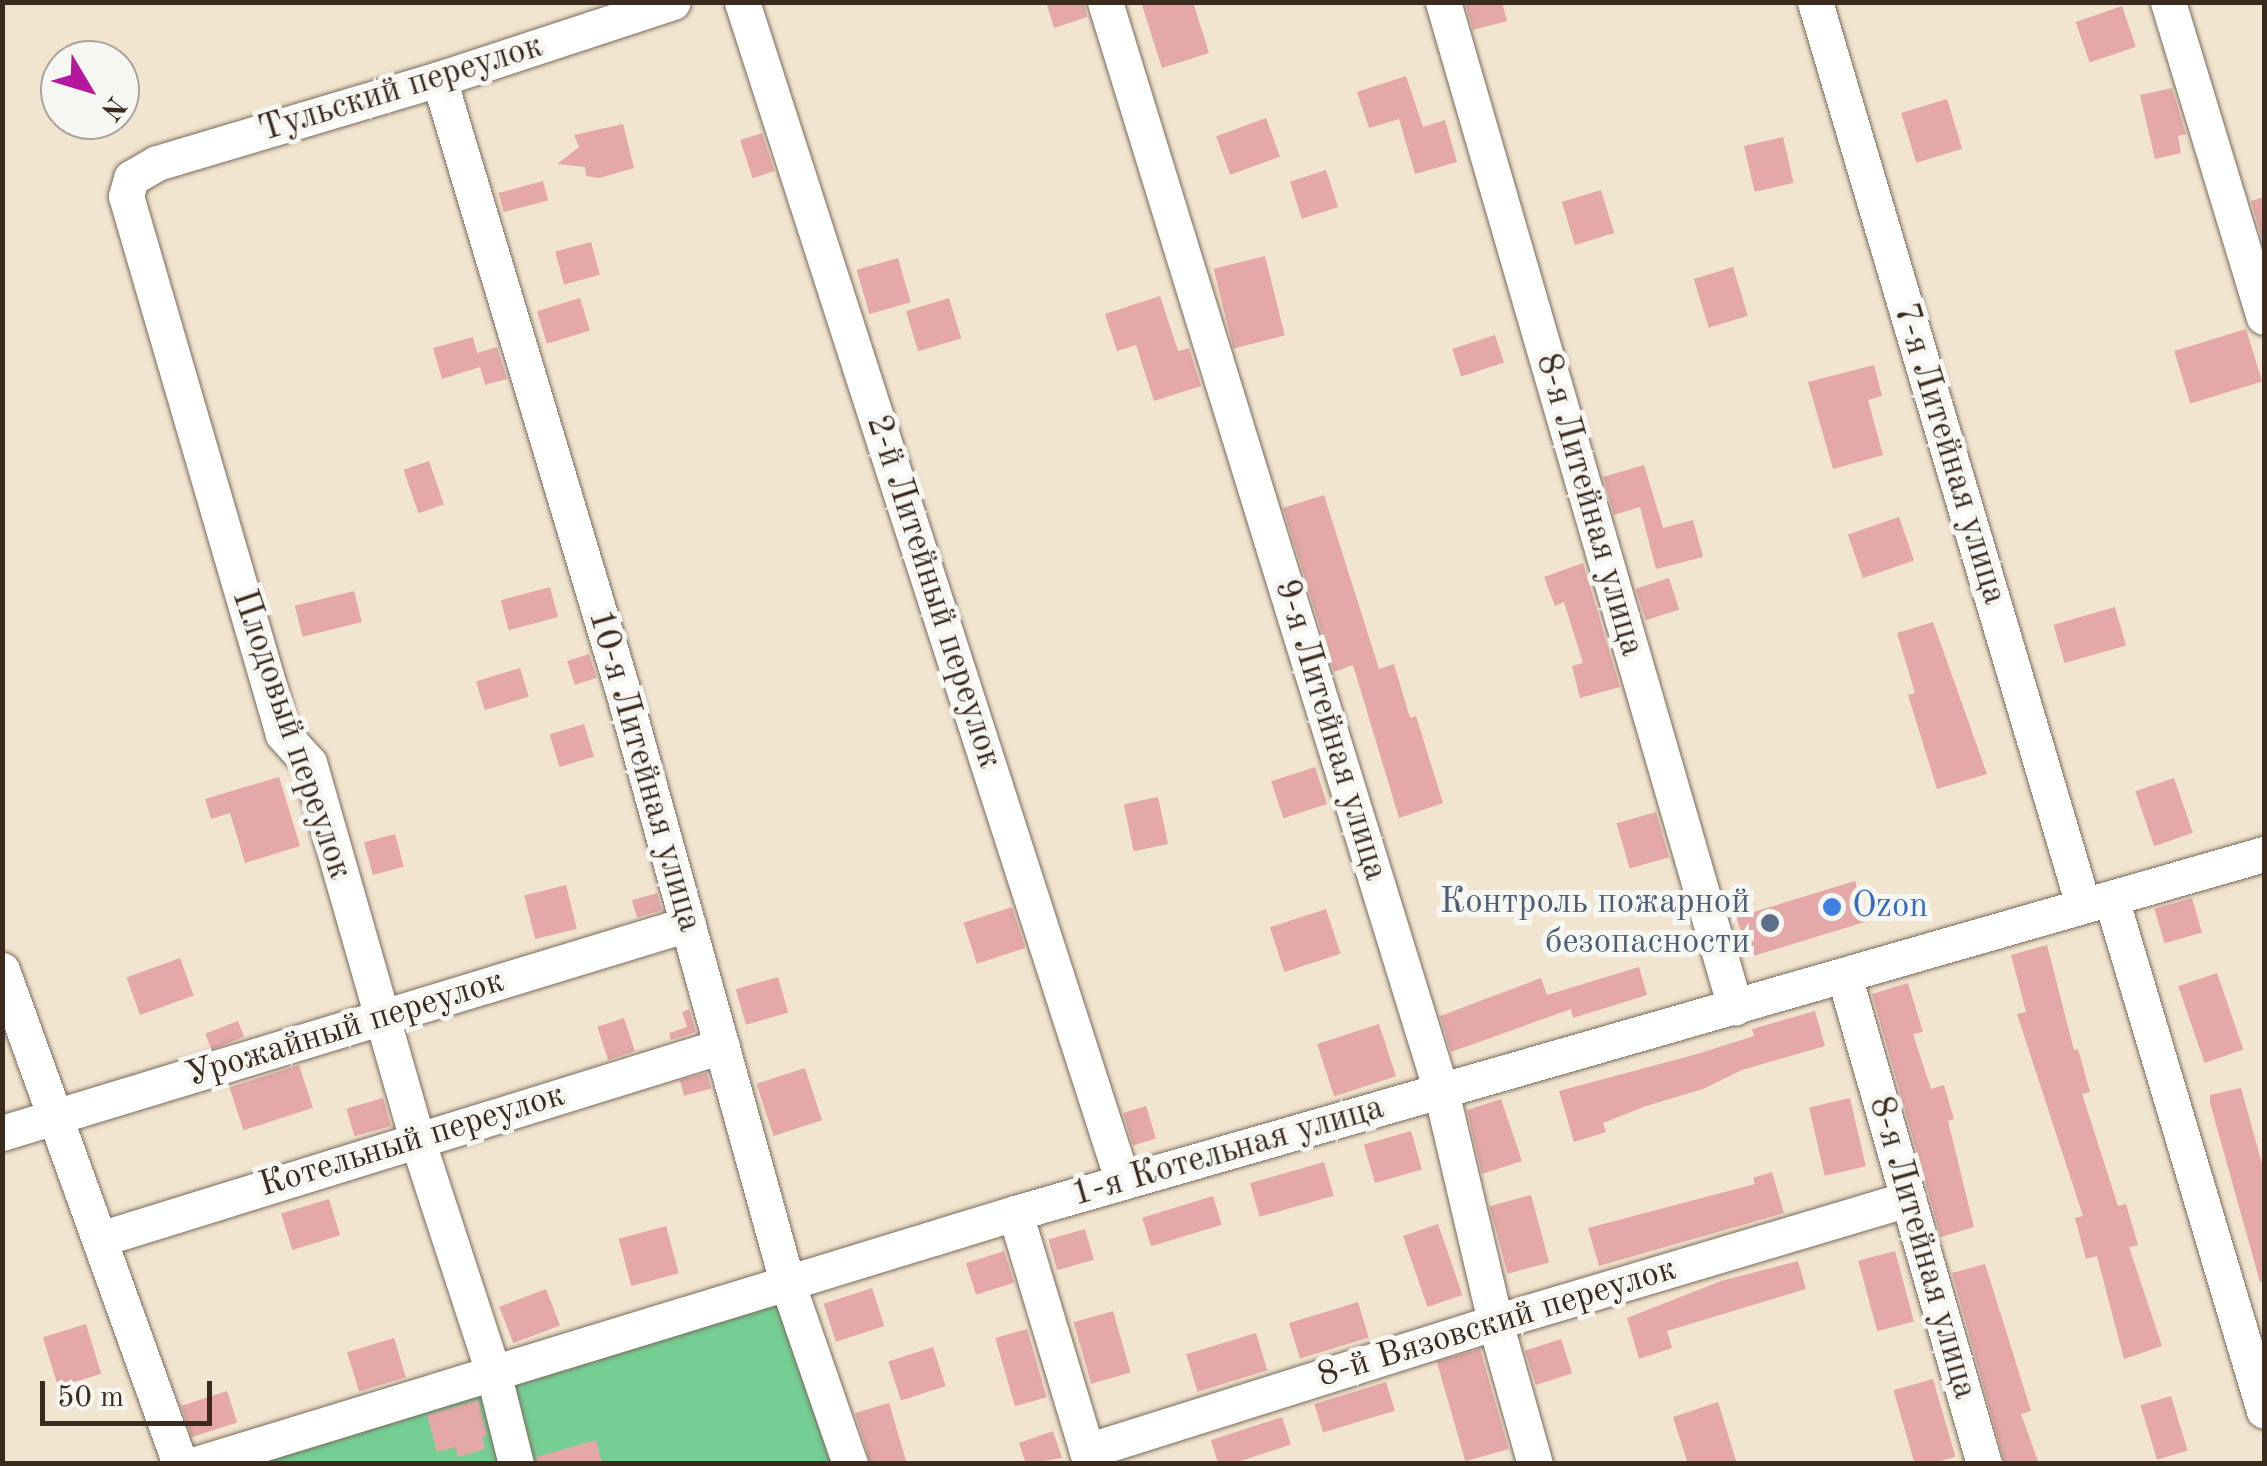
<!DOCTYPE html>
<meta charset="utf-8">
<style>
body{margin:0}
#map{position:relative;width:2267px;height:1466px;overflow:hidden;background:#f2e5cf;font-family:"Old Standard TT",serif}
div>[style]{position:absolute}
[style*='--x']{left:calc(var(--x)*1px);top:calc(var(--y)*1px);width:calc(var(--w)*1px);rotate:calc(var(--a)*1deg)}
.green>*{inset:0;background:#75ce94}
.building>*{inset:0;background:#e3a8a7;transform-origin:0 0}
.roads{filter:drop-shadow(0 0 2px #7b6b5c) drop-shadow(0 0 2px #7b6b5c)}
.minor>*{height:35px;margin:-17.5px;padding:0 17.5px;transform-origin:17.5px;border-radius:17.5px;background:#fff}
.dots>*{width:28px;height:28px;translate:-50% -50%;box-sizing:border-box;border:5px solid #f6f6f2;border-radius:50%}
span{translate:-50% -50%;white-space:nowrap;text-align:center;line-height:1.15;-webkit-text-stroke:10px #f6f6f2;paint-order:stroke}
.street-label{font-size:35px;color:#3b2a1e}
.service-label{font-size:35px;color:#4e5e75}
.right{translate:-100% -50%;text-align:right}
.shop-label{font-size:35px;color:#366cbe}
.left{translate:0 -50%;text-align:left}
.frame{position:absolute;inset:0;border:5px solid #3b2a1e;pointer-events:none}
.north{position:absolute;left:40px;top:40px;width:100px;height:100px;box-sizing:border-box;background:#f6f6f2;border:2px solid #aba49d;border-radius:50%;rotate:128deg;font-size:28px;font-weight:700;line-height:40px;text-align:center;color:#3b2a1e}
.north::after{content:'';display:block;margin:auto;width:35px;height:45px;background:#b5179e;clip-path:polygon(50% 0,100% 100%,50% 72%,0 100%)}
.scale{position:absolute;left:40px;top:1381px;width:172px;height:45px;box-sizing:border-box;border:5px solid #3b2a1e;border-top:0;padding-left:12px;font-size:30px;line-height:35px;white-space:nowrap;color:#3b2a1e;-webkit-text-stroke:8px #f6f6f2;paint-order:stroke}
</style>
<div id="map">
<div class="green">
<div style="clip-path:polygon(797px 1292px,842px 1464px,246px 1464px)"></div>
</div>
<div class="building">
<div style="clip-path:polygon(1046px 2px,1084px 2px,1087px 17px,1054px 28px)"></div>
<div style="clip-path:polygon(1141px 2px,1193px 2px,1209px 53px,1162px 68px)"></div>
<div style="clip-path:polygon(1465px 2px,1502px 2px,1507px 21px,1473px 30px)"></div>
<div style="left:2122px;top:6px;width:43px;height:49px;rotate:71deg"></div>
<div style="clip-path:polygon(1406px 76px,1423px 127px,1445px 120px,1457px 162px,1415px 174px,1399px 119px,1369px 128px,1357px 92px)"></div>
<div style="clip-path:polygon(2172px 88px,2186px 134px,2178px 136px,2181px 153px,2155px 159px,2140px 95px)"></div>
<div style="left:1947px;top:99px;width:52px;height:48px;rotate:73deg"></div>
<div style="left:1266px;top:118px;width:41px;height:53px;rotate:70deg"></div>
<div style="clip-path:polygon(623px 124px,634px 168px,599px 178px,586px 176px,585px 167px,557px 164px,579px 147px,574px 135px)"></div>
<div style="left:762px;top:133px;width:40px;height:23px;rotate:72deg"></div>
<div style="left:1783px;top:137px;width:47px;height:40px;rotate:77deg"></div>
<div style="left:1326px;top:170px;width:39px;height:38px;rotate:72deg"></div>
<div style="left:543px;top:181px;width:20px;height:46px;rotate:75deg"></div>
<div style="left:1601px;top:190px;width:45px;height:41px;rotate:73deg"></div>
<div style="clip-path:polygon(2264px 197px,2264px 246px,2251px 201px)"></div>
<div style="left:591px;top:242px;width:34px;height:37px;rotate:75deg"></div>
<div style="left:1265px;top:256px;width:82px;height:53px;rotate:76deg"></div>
<div style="left:898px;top:258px;width:46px;height:43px;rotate:74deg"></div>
<div style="left:1733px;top:267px;width:51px;height:41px;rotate:73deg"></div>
<div style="clip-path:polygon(1160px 296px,1178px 351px,1189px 348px,1201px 386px,1154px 401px,1136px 345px,1117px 351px,1105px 314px)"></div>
<div style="left:580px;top:298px;width:34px;height:45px;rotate:73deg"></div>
<div style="left:949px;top:298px;width:42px;height:45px;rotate:73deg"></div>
<div style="left:2246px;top:329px;width:55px;height:75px;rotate:73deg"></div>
<div style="left:1495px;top:335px;width:29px;height:45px;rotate:72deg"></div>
<div style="clip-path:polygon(473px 337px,477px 353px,497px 347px,507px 379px,485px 385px,480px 367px,442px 379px,433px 348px)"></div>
<div style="clip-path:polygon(1874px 365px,1882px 396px,1868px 400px,1883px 455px,1833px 469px,1808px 382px)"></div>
<div style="left:429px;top:461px;width:46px;height:27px;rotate:71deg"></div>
<div style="clip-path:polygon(1644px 465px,1663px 528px,1693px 520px,1703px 557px,1656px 569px,1640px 507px,1614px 515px,1603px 477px)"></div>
<div style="clip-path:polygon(1324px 495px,1379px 669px,1394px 664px,1410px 718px,1416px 716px,1443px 803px,1399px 818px,1353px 665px,1334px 672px,1283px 508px)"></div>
<div style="left:1899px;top:517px;width:46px;height:54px;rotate:71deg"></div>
<div style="clip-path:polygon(1583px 563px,1620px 687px,1580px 698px,1572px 666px,1583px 663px,1564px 602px,1555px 606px,1544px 577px)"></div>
<div style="left:1669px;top:578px;width:33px;height:35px;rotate:72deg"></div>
<div style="left:550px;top:587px;width:31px;height:51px;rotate:75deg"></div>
<div style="left:354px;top:591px;width:32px;height:61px;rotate:76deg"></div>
<div style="left:2115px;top:607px;width:40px;height:64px;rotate:74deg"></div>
<div style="clip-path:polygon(1933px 622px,1987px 774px,1937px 789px,1908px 695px,1915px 693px,1897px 633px)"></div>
<div style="left:589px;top:654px;width:25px;height:23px;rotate:72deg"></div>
<div style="left:520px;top:668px;width:30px;height:46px;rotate:73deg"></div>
<div style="left:584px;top:724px;width:34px;height:36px;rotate:73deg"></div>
<div style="left:1315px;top:767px;width:39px;height:46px;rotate:72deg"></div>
<div style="clip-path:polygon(279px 777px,300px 846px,245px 863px,230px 813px,211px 819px,205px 799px)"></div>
<div style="left:2174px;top:778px;width:58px;height:41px;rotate:71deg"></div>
<div style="left:1158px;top:797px;width:48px;height:35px;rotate:78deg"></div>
<div style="left:1656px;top:812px;width:47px;height:41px;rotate:74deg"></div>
<div style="left:395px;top:834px;width:34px;height:32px;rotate:75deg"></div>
<div style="left:1855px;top:881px;width:42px;height:124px;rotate:73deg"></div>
<div style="left:566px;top:885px;width:45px;height:43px;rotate:76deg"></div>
<div style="left:657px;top:893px;width:18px;height:26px;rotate:74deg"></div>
<div style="left:2192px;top:898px;width:36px;height:39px;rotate:74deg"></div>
<div style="left:1012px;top:907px;width:43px;height:51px;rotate:72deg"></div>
<div style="left:1326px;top:909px;width:47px;height:59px;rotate:72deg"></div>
<div style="clip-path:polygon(2047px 945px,2074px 1050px,2078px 1049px,2090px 1092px,2082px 1094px,2118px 1206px,2126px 1204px,2138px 1245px,2129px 1247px,2162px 1346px,2124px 1359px,2097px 1256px,2086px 1259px,2075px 1218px,2083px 1216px,2017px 1014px,2026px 1012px,2011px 955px)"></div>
<div style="left:180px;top:958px;width:40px;height:57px;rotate:70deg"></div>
<div style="clip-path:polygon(1639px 967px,1647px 995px,1573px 1018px,1571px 1009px,1451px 1052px,1440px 1016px,1541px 978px,1547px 995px)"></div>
<div style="left:2217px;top:973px;width:81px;height:41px;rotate:71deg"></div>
<div style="left:778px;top:977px;width:37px;height:44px;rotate:74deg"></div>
<div style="clip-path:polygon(1908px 983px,1923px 1032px,1913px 1034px,1931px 1089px,1944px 1085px,1954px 1119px,1948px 1121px,1974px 1227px,1941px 1237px,1872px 994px)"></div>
<div style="clip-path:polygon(689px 1009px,696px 1032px,671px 1040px,669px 1033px,687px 1027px,682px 1012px)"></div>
<div style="clip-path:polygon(1815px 1011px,1825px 1046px,1742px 1070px,1703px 1089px,1646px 1106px,1603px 1123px,1606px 1132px,1574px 1142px,1559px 1091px,1697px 1054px,1754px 1036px,1752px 1029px)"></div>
<div style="left:624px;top:1018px;width:35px;height:28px;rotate:72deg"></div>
<div style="left:238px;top:1021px;width:17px;height:35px;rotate:69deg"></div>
<div style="left:1379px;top:1024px;width:55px;height:65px;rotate:72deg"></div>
<div style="left:299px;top:1065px;width:45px;height:73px;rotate:72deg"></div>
<div style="left:805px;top:1068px;width:55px;height:51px;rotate:72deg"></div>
<div style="left:707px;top:1073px;width:16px;height:28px;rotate:75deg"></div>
<div style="clip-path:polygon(2241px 1088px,2264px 1171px,2264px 1281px,2260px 1282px,2210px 1103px,2210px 1095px)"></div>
<div style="left:383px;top:1098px;width:29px;height:38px;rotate:74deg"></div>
<div style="left:1850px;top:1098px;width:70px;height:42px;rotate:77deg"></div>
<div style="clip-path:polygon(1501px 1099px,1522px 1161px,1482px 1174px,1467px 1110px)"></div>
<div style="left:1146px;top:1106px;width:34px;height:24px;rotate:73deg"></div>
<div style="left:1411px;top:1131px;width:40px;height:49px;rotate:74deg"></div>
<div style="left:1324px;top:1162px;width:35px;height:77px;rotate:74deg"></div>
<div style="clip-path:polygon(1772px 1172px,1784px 1213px,1599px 1266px,1588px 1228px,1755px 1184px,1753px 1178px)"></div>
<div style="left:1531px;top:1195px;width:70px;height:43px;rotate:75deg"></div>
<div style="left:1213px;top:1196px;width:30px;height:74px;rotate:73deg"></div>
<div style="left:329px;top:1199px;width:38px;height:50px;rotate:73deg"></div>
<div style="left:1438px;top:1224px;width:75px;height:37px;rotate:71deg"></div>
<div style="left:666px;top:1226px;width:49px;height:49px;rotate:75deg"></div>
<div style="left:1085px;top:1229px;width:32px;height:38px;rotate:74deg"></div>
<div style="left:1004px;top:1251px;width:33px;height:40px;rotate:72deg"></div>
<div style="left:1895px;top:1251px;width:73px;height:38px;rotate:75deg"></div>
<div style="clip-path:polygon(1798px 1261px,1806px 1289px,1667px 1331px,1672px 1348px,1639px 1359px,1627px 1318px,1721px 1281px)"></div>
<div style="clip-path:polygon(1985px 1264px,2031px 1411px,2021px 1414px,2039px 1464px,2005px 1464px,1952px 1273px)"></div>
<div style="left:872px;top:1288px;width:40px;height:51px;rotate:72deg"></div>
<div style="left:546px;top:1289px;width:39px;height:50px;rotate:69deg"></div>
<div style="left:1358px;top:1302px;width:37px;height:72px;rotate:73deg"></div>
<div style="left:1113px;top:1311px;width:64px;height:41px;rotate:74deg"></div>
<div style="left:86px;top:1324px;width:52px;height:45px;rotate:73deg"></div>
<div style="left:1027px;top:1329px;width:71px;height:33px;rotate:74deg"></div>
<div style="left:1256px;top:1333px;width:39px;height:73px;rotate:73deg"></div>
<div style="left:394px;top:1338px;width:41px;height:49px;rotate:73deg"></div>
<div style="left:1561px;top:1339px;width:36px;height:38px;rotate:72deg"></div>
<div style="left:933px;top:1347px;width:41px;height:47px;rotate:72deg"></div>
<div style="left:1480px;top:1349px;width:104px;height:45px;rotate:74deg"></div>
<div style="left:1933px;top:1379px;width:81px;height:41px;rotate:74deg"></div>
<div style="left:1386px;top:1382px;width:30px;height:75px;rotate:73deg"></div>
<div style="left:227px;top:1391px;width:33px;height:48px;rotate:72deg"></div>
<div style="left:2171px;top:1396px;width:57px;height:32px;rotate:73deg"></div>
<div style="clip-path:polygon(478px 1400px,487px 1436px,482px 1438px,485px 1449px,458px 1457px,455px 1447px,437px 1452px,427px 1415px)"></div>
<div style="clip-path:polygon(1718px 1402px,1737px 1464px,1688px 1464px,1673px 1417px)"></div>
<div style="clip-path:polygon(889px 1403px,907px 1464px,871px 1464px,855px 1413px)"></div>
<div style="left:1282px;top:1417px;width:29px;height:75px;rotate:72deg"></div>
<div style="clip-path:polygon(1053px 1431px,1062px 1458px,1026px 1464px,1019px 1443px)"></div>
<div style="clip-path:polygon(596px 1440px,602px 1464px,537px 1464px,536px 1457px)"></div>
</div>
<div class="roads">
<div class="minor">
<div style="--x:742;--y:2;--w:1240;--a:72.11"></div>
<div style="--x:1105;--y:2;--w:1140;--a:72.85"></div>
<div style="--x:1441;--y:1091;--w:237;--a:76.8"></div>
<div style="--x:1495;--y:1322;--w:148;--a:74.3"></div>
<div style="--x:1443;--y:2;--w:1047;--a:73.8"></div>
<div style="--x:1815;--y:2;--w:942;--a:73.47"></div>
<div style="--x:2168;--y:2;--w:329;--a:73.1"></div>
<div style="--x:439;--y:79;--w:643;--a:73.28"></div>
<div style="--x:624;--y:695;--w:609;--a:74.48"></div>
<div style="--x:787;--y:1282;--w:193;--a:70.9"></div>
<div style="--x:2111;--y:898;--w:535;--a:73.39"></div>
<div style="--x:2;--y:970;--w:525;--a:70.18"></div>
<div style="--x:1844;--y:975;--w:509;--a:74.02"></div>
<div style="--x:2;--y:1133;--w:717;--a:-16.94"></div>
<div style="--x:1015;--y:1213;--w:262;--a:73.2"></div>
<div style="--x:103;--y:1238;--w:648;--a:-17.23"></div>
<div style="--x:1087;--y:1451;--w:428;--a:-17.5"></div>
<div style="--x:1495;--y:1322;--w:431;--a:-16.6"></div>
<div style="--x:196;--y:1464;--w:857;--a:-17.04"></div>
<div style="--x:1015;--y:1213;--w:1300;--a:-16.04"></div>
<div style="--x:516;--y:1464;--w:95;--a:-104"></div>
<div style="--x:493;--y:1372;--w:245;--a:-108.1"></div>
<div style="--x:417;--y:1139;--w:391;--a:-106"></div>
<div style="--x:309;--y:763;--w:39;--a:-132"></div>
<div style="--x:283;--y:734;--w:560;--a:-106.27"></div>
<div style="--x:126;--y:196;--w:19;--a:-74"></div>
<div style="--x:131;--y:178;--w:30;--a:-30"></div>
<div style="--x:157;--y:163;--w:294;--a:-16.6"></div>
<div style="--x:439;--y:79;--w:246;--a:-18.2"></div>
</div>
</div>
<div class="dots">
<div style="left:1832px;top:907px;background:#3f7fe0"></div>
<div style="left:1770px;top:923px;background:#5c6f8a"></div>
</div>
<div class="street-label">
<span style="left:401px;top:89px;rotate:-17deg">Тульский переулок</span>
<span style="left:1949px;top:454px;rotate:73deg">7-я Литейная улица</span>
<span style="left:1589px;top:505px;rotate:74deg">8-я Литейная улица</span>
<span style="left:933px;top:592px;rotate:72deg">2-й Литейный переулок</span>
<span style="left:1330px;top:730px;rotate:73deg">9-я Литейная улица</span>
<span style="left:291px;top:735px;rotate:71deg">Плодовый переулок</span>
<span style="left:644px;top:771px;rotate:74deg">10-я Литейная улица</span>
<span style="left:345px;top:1029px;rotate:-17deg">Урожайный переулок</span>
<span style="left:412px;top:1141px;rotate:-17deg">Котельный переулок</span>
<span style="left:1228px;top:1152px;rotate:-16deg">1-я Котельная улица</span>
<span style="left:1922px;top:1248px;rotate:74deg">8-я Литейная улица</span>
<span style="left:1497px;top:1323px;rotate:-17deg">8-й Вязовский переулок</span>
</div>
<div class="service-label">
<span class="right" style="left:1750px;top:923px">Контроль пожарной<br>безопасности</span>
</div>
<div class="shop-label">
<span class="left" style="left:1852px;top:907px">Ozon</span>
</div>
<div class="frame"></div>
<div class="north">N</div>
<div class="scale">50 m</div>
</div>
